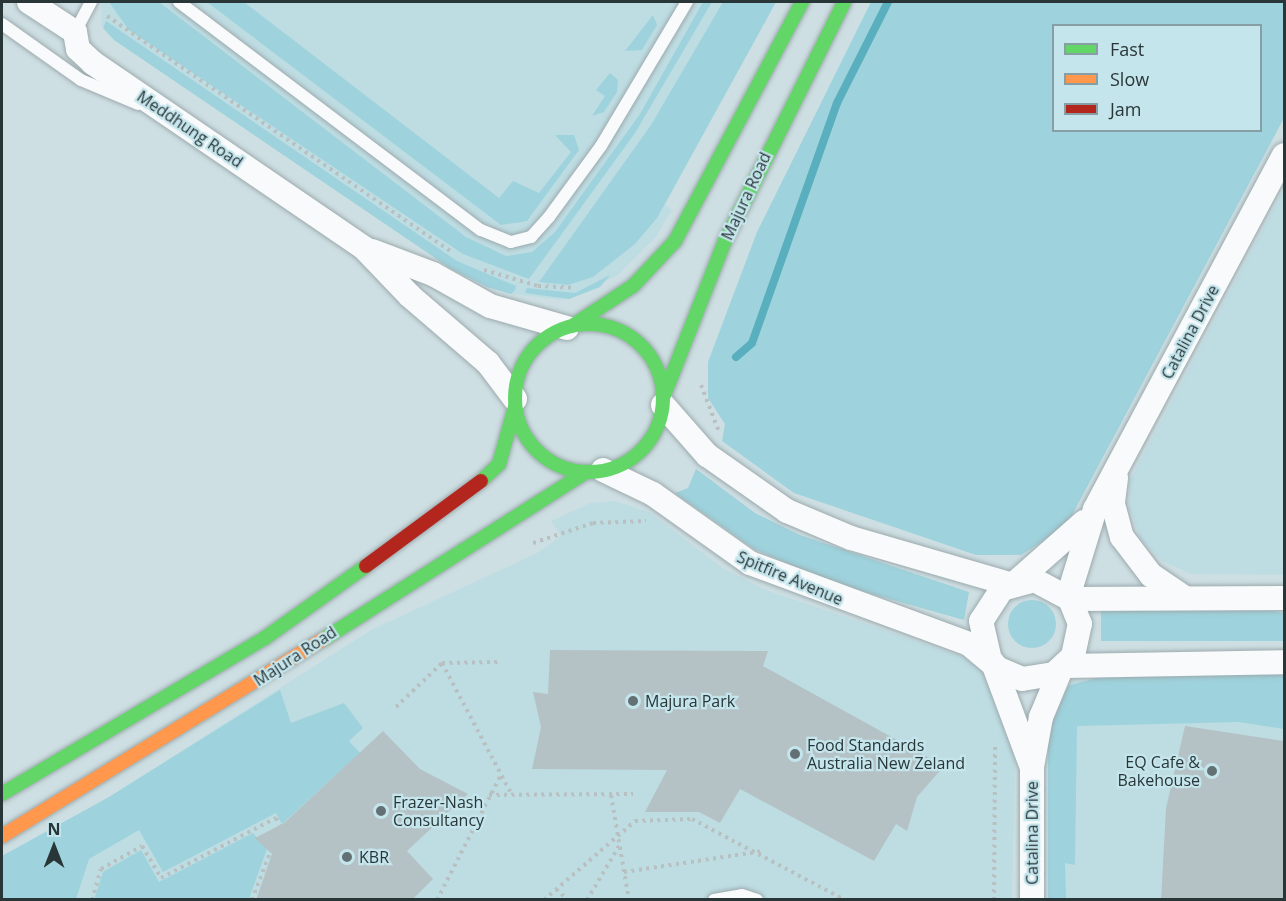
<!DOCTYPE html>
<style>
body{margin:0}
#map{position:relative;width:1286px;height:901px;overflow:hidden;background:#cedfe3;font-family:"Open Sans",sans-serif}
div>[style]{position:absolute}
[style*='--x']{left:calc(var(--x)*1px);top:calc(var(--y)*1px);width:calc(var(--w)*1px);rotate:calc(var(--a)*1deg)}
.built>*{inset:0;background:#bedde3}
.green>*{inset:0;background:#9ed2dc}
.round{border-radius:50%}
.stream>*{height:8px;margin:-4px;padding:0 4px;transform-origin:4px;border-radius:4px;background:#5aafbe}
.building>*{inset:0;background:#b4c2c5}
.path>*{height:4px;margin-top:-2px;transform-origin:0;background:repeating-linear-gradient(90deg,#b9c0c1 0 3px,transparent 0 7.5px)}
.roads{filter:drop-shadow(0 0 2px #9caaad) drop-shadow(0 0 2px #9caaad)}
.lane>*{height:12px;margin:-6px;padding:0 6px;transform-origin:6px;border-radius:6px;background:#f8fafb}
.street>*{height:24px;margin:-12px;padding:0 12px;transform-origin:12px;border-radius:12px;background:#f8fafb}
.fast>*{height:14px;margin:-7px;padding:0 7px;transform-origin:7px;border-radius:7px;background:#63d668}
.fast>.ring{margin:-7px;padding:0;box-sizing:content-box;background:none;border:14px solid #63d668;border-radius:50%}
.slow>*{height:14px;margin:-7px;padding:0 7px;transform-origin:7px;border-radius:7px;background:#ff974d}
.jam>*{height:14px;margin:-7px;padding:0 7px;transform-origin:7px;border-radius:7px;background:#b3261e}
.dots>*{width:16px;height:16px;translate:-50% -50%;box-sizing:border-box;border:3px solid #c5e5ec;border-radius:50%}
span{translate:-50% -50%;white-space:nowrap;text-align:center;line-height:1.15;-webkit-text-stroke:4.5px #c5e5ec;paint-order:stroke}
.street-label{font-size:16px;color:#293638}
.poi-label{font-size:16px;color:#293638}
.left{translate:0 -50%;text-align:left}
.right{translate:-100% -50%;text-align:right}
.frame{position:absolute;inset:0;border:3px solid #293638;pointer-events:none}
.legend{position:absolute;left:1052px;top:24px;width:210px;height:108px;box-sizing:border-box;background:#c5e5ec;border:2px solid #879fa4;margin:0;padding:8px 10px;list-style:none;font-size:18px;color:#293638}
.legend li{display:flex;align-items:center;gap:12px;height:30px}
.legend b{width:30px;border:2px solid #879fa4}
.north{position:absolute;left:24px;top:817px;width:60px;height:60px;-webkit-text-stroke:4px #c5e5ec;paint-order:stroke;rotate:0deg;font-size:16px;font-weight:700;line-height:24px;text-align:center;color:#293638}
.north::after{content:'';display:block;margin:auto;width:21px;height:27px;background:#293638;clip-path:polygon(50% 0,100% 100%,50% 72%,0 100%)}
</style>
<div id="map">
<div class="built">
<div style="clip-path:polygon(102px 2px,776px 2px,665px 205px,672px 210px,655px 238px,617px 276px,562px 300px,511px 294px,450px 268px,114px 40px,101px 25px)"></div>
<div style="clip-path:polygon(1284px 189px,1284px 575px,1191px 574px,1162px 561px,1140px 538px,1129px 506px,1130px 480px)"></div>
<div style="clip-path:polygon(615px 501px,649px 512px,724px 569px,766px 590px,963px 657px,990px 677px,1015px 754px,1012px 899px,2px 900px,2px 856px,109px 797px,371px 630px,537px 553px,561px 536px,551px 521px,590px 503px)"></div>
<div style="clip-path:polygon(1284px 675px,1284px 899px,1048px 900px,1048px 733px,1068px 686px,1073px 681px)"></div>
</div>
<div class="green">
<div style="clip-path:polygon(109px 2px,159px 2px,466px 237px,506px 256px,532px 252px,555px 232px,640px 114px,703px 2px,712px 2px,635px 133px,529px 279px,463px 254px,129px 30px)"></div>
<div style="clip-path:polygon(207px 2px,244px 2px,499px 198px,513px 181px,539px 193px,571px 152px,555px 135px,574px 135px,579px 150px,527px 221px,501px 225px)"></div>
<div style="clip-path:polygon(723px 2px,776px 2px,657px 218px,635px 244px,593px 277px,568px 285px,539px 282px,651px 125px)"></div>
<div style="clip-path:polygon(evenodd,871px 2px,1284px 2px,1284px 118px,1072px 515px,1062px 529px,1021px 555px,976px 555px,794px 493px,722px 441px,725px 424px,708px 398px,708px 362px,757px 232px,871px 2px,1054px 26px,1260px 26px,1260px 130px,1054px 130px,1054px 26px)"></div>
<div style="clip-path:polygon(653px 15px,657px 25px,642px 50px,625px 51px)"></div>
<div style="clip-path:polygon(106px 21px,457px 261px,516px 286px,515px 290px,511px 294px,487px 287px,450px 268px,114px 40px,103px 28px)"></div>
<div style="clip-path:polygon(610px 73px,618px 80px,617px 92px,604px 112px,592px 116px,605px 96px,596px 90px)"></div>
<div style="clip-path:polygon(610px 275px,600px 287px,569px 299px,525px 293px,527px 288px,575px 293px)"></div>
<div style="clip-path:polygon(696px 469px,755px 513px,800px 535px,969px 592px,964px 620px,833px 583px,754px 549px,675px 493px,688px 488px)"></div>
<div class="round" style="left:1008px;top:600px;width:48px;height:48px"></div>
<div style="clip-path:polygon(1101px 610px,1272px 611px,1284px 613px,1284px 641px,1101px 641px)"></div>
<div style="clip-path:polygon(1106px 675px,1284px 675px,1284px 729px,1239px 722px,1077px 726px,1075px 865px,1065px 863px,1066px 899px,1048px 900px,1048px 733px,1068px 686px)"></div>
<div style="clip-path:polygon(280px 690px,291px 723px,344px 703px,363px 728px,349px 741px,360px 753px,282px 824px,276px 813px,163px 872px,139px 830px,89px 859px,76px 899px,2px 900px,2px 856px,109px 797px)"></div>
<div style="clip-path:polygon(253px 833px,267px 849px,249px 899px,94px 900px,103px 872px,141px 850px,159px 882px)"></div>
</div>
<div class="stream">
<div style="--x:736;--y:357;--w:21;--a:-41"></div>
<div style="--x:752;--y:343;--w:255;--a:-70.5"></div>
<div style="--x:837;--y:103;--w:113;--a:-63.2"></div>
</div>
<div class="building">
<div style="clip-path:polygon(550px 650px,768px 651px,763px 666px,944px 766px,917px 797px,907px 831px,896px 824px,874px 861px,740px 789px,720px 823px,699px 812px,645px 812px,667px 770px,532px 769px,541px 727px,533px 692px,548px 694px)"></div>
<div style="clip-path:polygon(1185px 726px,1284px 741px,1284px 900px,1161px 900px,1166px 808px)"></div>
<div style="clip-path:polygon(383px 731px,420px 769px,468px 794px,407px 851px,433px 879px,412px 900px,256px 900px,272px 854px,255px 838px,284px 823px)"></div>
</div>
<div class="path">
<div style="--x:107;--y:16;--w:418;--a:34.4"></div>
<div style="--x:484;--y:270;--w:56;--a:16.5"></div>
<div style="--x:538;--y:286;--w:35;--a:3"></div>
<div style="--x:701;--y:385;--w:50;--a:69"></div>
<div style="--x:533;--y:543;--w:63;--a:-18.4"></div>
<div style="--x:593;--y:523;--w:53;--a:-2.2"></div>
<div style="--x:442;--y:663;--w:149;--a:62.1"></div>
<div style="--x:396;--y:707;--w:64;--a:-43.7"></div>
<div style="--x:442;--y:663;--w:58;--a:-1"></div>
<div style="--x:489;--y:795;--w:144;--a:-0.4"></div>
<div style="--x:611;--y:795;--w:107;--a:80.3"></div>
<div style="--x:624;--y:872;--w:141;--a:-8.6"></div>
<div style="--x:556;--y:889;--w:16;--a:43"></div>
<div style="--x:92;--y:900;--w:32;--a:-74"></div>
<div style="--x:101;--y:869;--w:47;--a:-29.3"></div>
<div style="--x:142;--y:846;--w:37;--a:59"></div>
<div style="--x:161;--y:878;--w:130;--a:-27.6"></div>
<div style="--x:276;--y:818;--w:8;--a:67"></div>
<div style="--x:252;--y:900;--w:57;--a:-69.3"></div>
<div style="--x:437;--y:900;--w:140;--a:-62.9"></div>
<div style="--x:544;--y:900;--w:121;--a:-41"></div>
<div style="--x:635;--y:821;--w:57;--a:-2"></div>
<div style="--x:692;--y:819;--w:173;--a:27.9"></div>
<div style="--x:587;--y:900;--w:63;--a:-59.3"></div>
<div style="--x:994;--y:900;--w:153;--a:-89.6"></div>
</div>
<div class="roads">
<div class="lane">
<div style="--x:179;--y:2;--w:378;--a:37.1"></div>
<div style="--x:481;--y:230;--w:32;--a:22"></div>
<div style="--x:511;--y:242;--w:21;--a:-14"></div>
<div style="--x:531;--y:237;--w:27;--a:-48"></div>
<div style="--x:549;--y:217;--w:88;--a:-53.8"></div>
<div style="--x:601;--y:146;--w:168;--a:-59.2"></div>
<div style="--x:2;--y:24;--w:97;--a:35.3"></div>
<div style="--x:81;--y:80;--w:62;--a:22.8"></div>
<div style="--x:75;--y:32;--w:34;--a:-62"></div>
<div style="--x:714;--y:900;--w:28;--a:-10"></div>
<div style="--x:742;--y:895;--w:16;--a:18"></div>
</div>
<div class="street">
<div style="--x:29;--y:2;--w:55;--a:33.1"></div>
<div style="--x:75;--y:32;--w:17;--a:80"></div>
<div style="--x:78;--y:49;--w:21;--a:43"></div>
<div style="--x:93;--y:63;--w:328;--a:34.3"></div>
<div style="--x:364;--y:248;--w:66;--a:46.2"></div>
<div style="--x:410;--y:296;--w:103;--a:40.7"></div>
<div style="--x:488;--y:363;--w:45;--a:53.1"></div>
<div style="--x:372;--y:251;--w:65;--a:20.7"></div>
<div style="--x:433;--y:274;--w:65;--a:29.3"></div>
<div style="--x:490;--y:306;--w:80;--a:15.9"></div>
<div style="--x:663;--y:405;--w:67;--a:48.7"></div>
<div style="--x:707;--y:455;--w:98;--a:35"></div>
<div style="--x:787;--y:511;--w:69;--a:22.9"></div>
<div style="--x:851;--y:538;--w:165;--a:16.2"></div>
<div style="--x:603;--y:470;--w:55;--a:25.6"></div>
<div style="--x:653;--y:494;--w:119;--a:35.4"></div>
<div style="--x:750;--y:563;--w:233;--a:20.3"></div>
<div style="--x:969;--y:644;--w:39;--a:40"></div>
<div style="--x:999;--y:669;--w:25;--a:23"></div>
<div style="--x:1022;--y:679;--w:32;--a:-9"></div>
<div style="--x:1054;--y:674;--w:26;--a:-43"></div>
<div style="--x:1073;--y:656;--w:33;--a:-78"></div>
<div style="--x:1080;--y:624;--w:27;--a:-112"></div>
<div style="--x:1070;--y:599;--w:40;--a:-152"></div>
<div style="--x:1035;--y:580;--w:34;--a:165"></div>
<div style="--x:1002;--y:589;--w:38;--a:123"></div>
<div style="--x:981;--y:621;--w:39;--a:77"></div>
<div style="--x:1116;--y:478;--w:26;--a:97"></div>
<div style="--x:1113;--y:504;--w:34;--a:75"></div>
<div style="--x:1122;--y:537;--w:48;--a:52.7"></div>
<div style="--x:1151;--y:575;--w:41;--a:34.1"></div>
<div style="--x:1016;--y:582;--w:91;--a:-41.4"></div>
<div style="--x:1068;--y:597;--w:92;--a:-72.9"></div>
<div style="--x:1095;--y:509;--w:401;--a:-61.9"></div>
<div style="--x:1070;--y:599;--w:214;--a:-0.3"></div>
<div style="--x:993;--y:663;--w:109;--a:69.6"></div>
<div style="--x:1064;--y:666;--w:220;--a:-1"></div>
<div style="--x:1032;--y:900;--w:133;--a:-90"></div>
<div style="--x:1032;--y:767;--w:51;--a:-79.8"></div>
<div style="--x:1041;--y:717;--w:52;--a:-67.4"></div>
</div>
<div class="fast">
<div class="ring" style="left:515px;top:324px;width:134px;height:134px"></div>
<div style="--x:572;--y:326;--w:73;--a:-33.3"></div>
<div style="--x:633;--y:286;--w:62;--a:-47"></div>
<div style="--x:675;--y:241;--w:271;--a:-62"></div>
<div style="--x:663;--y:398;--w:169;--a:-68.5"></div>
<div style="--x:725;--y:241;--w:267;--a:-63.5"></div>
<div style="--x:481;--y:481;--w:25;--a:-43"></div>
<div style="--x:499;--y:464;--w:59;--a:-74.3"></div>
<div style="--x:324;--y:639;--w:311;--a:-32.5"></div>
<div style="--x:2;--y:794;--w:306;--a:-30.7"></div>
<div style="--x:265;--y:638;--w:124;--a:-35.5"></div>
</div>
<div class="slow">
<div style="--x:2;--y:836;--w:377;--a:-31.5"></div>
</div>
<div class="jam">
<div style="--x:366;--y:566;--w:143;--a:-36.5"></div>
</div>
</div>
<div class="dots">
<div style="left:633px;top:701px;background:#637174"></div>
<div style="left:795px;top:754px;background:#637174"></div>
<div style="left:1212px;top:771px;background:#637174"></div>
<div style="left:381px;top:811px;background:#637174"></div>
<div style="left:347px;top:857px;background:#637174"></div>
</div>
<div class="street-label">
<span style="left:190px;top:129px;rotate:34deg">Meddhung Road</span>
<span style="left:746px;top:196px;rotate:-65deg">Majura Road</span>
<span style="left:1190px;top:332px;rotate:-62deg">Catalina Drive</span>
<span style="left:790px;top:578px;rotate:23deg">Spitfire Avenue</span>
<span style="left:295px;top:656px;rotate:-33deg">Majura Road</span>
<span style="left:1032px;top:833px;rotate:-90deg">Catalina Drive</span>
</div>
<div class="poi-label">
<span class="left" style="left:645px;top:701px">Majura Park</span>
<span class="left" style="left:807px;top:754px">Food Standards<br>Australia New Zeland</span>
<span class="right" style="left:1200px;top:771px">EQ Cafe &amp;<br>Bakehouse</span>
<span class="left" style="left:393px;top:811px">Frazer-Nash<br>Consultancy</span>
<span class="left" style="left:359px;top:857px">KBR</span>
</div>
<div class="frame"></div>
<ul class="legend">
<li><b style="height:8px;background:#63d668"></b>Fast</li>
<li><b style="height:8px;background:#ff974d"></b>Slow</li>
<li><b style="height:8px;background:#b3261e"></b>Jam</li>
</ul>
<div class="north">N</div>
</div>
